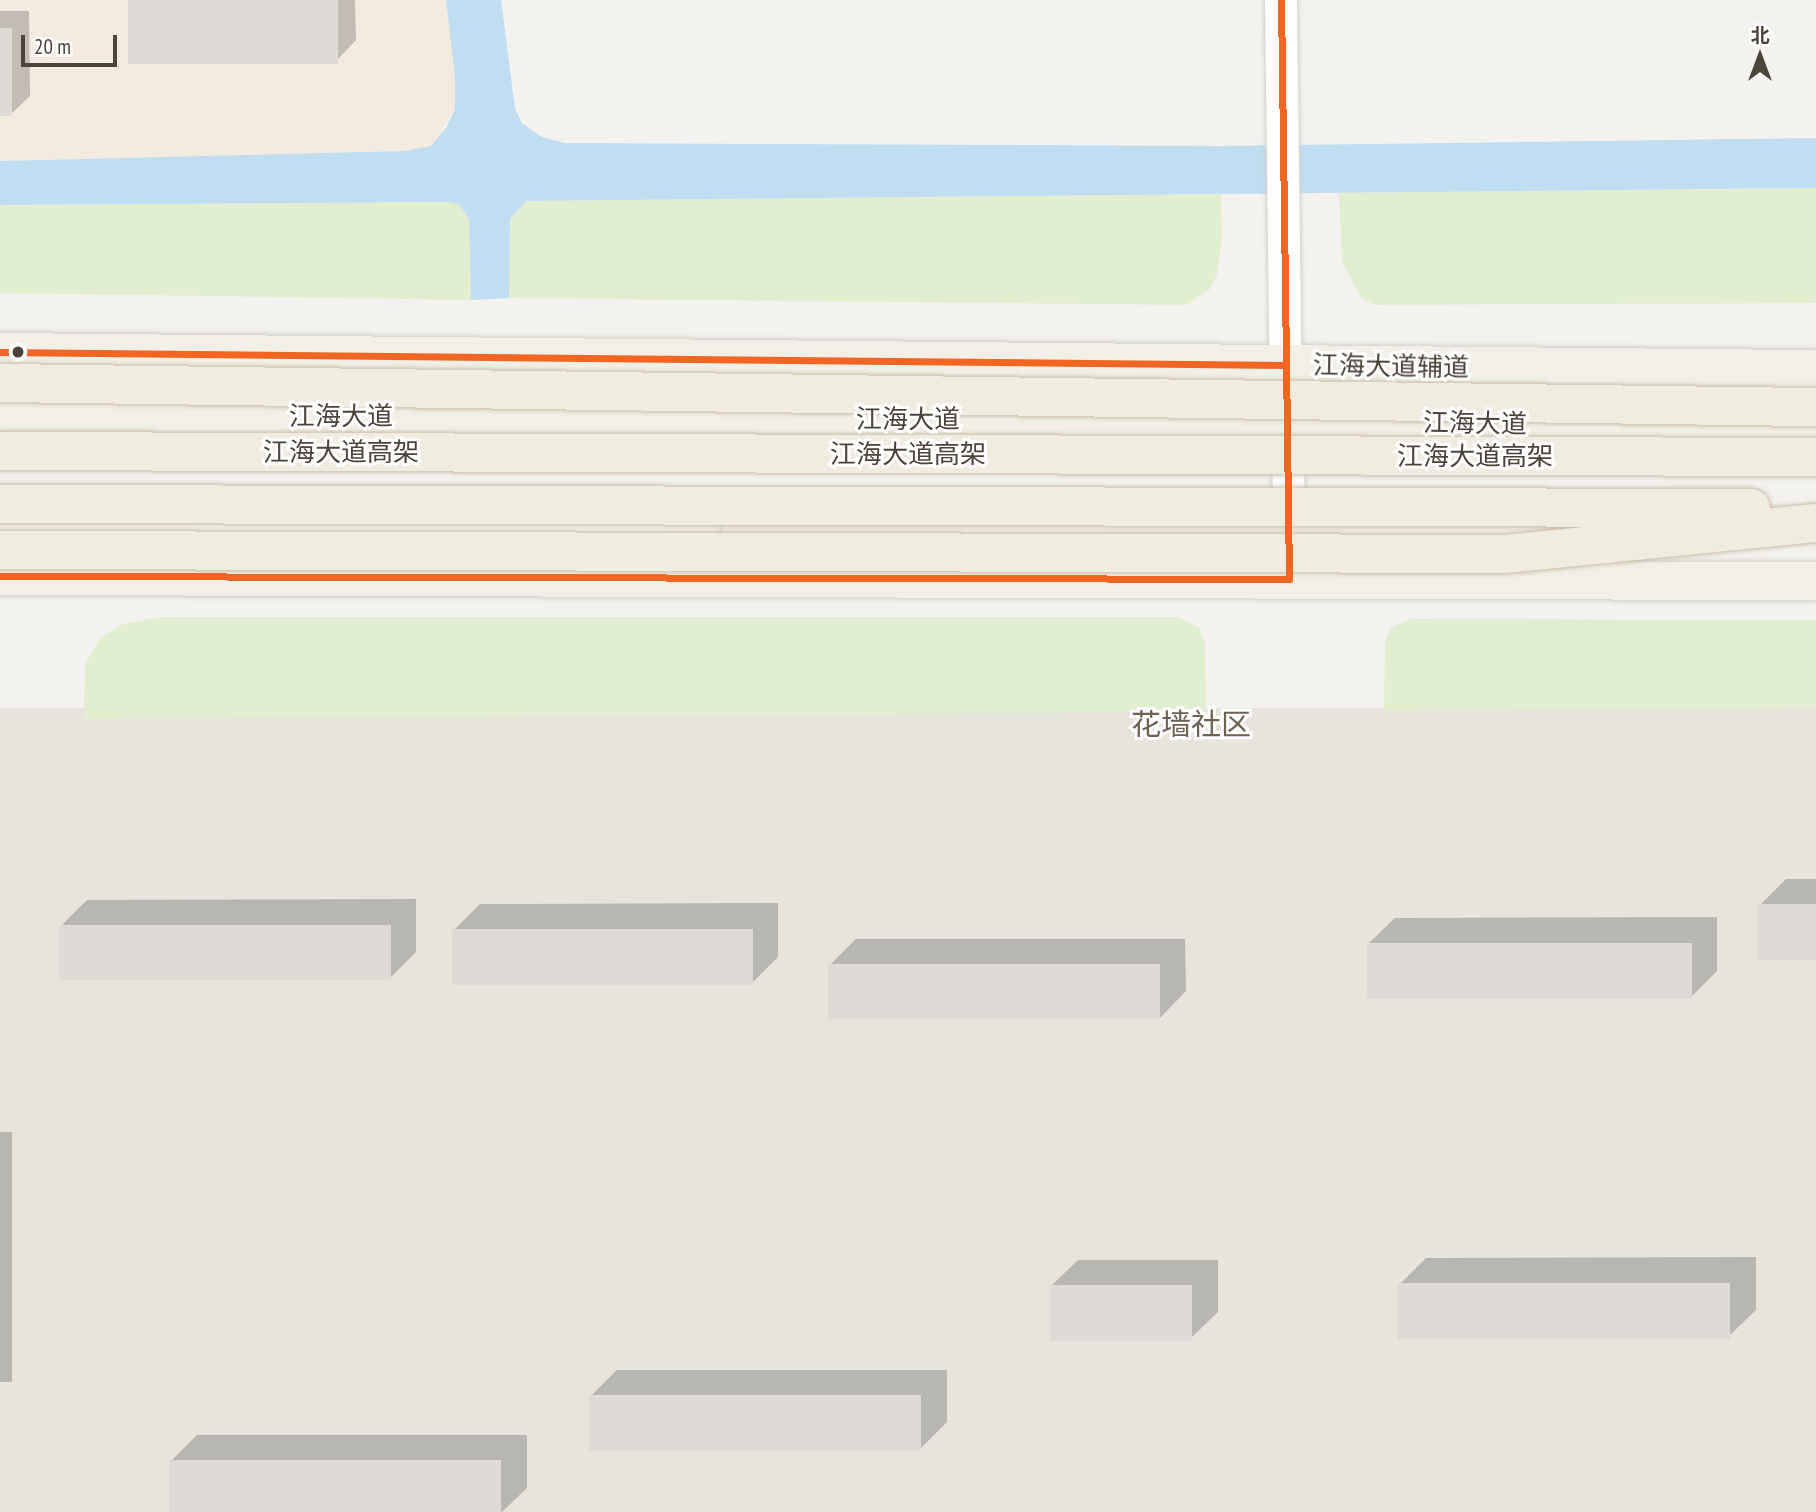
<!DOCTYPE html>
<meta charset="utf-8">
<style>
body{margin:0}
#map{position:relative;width:1816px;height:1512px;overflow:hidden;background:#f4f2ee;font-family:"PT Sans Narrow","Noto Sans SC",sans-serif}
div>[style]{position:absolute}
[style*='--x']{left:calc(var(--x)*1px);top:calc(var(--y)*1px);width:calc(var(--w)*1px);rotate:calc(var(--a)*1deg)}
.residential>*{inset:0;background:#e7e4dc;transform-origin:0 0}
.commercial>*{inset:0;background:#f3ebdf}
.green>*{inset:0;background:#e1eecf}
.water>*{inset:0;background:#c0ddf1}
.shadow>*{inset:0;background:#0003;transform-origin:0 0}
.building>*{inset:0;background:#dedbd6;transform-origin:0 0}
.roads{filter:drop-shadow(0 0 2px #d2d0cb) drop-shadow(0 0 2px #d2d0cb)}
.tertiary>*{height:32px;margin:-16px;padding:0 16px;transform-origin:16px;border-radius:16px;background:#fdfdfc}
.primary>*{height:38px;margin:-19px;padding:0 19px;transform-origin:19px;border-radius:19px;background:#f2efe6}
.bridges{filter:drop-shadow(0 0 2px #ccbfa9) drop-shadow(0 0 2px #ccbfa9)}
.trunk-bridge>*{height:38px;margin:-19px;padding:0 19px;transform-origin:19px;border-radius:19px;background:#f0ece0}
.bus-1>*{height:7px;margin:-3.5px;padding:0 3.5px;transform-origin:3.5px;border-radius:3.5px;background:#f26522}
.dots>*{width:19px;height:19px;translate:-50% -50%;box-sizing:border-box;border:4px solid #fff;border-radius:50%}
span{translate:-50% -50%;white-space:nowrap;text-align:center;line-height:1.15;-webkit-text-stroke:6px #fff;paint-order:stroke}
.street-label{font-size:26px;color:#4b4439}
.quarter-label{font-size:30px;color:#6e6250}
.north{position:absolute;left:1725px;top:21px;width:70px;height:70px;-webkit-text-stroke:5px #fff;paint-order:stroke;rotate:0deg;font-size:19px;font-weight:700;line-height:28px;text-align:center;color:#4b4439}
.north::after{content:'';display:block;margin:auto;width:24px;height:32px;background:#4b4439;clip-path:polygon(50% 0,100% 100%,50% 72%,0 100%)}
.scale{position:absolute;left:21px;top:35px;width:96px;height:32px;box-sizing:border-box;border:4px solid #4b4439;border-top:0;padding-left:9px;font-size:21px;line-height:24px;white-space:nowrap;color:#4b4439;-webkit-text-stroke:5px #fff;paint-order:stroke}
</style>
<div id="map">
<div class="residential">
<div style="left:1816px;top:708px;width:804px;height:1816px;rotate:90deg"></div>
</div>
<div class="commercial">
<div style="clip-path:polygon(0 0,446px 0,455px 77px,455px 109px,431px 146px,405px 151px,0 161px)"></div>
</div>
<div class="green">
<div style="clip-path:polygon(1816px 188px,1816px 303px,1374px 305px,1360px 297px,1342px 262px,1339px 193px)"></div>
<div style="clip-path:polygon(1221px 194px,1222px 239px,1217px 275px,1210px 289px,1186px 305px,509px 298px,510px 219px,526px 201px)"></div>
<div style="clip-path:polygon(451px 202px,460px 205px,469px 219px,471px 300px,0 293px,0 205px)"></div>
<div style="clip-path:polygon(161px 617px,1179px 617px,1199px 628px,1205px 644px,1206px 712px,84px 719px,85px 664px,100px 638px,123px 624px)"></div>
<div style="clip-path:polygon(1409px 619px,1816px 620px,1816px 708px,1384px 711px,1385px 640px,1391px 628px)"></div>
</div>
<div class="water">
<div style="clip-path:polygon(446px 0,501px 0,515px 109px,522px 123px,542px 137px,565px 143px,1221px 146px,1816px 138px,1816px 188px,526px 201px,510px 219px,509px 298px,471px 300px,469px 219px,460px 205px,451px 202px,0 205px,0 161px,405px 151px,431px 146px,446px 128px,455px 109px,455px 77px)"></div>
</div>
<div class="shadow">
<div style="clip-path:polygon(130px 0,355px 0,356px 40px,338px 59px)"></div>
<div style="clip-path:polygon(0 11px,29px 11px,30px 96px,11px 114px,0 114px)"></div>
<div style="clip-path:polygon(1786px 879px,1816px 879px,1816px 958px,1760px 905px)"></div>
<div style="clip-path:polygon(416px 899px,416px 952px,390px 978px,61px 926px,87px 900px)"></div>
<div style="clip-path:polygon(778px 903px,778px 957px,752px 983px,454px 930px,480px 904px)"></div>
<div style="clip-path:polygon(1717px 917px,1717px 971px,1691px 997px,1368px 944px,1395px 918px)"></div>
<div style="clip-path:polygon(856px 939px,1185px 939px,1186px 991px,1160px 1018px,830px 965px)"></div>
<div style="left:0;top:1132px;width:12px;height:250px"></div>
<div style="clip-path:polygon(1756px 1257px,1756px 1310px,1729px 1336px,1400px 1284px,1426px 1258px)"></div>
<div style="clip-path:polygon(1078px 1260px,1218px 1260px,1218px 1312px,1191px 1338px,1051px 1286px)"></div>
<div style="clip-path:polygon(617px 1370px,947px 1370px,947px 1422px,920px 1449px,591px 1396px)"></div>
<div style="clip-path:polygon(197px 1435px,527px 1435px,527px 1488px,502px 1512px,171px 1512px,171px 1461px)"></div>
</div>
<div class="building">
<div style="left:128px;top:0;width:210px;height:64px"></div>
<div style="left:0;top:28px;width:12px;height:88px"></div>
<div style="left:1758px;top:904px;width:58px;height:56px"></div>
<div style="left:59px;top:925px;width:332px;height:55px"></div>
<div style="left:452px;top:929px;width:301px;height:56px"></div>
<div style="left:1367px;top:943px;width:325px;height:56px"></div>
<div style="left:1160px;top:964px;width:55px;height:332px;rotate:90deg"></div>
<div style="left:1398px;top:1283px;width:332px;height:56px"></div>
<div style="left:1050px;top:1285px;width:142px;height:56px"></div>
<div style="left:921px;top:1395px;width:55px;height:332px;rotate:90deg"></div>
<div style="left:169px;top:1460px;width:332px;height:52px"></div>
</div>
<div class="roads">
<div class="tertiary">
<div style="--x:1281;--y:0;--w:388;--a:89.3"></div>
<div style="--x:1288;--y:433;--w:99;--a:89.4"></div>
</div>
<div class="primary">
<div style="--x:0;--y:352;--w:1816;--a:0.54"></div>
<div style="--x:0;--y:415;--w:1816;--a:0.35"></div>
<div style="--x:741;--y:533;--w:793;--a:0.14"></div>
<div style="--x:0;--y:576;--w:1816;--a:0.16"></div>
</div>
</div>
<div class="bridges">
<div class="trunk-bridge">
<div style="--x:0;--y:383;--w:1816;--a:0.76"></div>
<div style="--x:0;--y:451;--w:1816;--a:0.19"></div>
<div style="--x:0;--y:504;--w:1751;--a:0.13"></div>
<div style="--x:0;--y:550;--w:1505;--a:0.15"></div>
<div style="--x:1505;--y:554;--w:313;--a:-5.7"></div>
</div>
</div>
<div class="bus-1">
<div style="--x:0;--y:352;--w:1285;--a:0.58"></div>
<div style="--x:0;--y:576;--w:1289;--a:0.13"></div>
<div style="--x:1289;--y:579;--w:579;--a:-90.79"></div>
</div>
<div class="dots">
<div style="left:18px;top:352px;background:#4b4439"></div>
</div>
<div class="street-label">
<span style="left:1391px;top:366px;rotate:1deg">江海大道辅道</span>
<span style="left:341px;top:416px">江海大道</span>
<span style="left:908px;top:419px">江海大道</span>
<span style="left:1475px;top:423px;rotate:1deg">江海大道</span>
<span style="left:341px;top:452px">江海大道高架</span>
<span style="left:908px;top:454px">江海大道高架</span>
<span style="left:1475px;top:456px">江海大道高架</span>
</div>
<div class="quarter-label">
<span style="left:1191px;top:724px">花墙社区</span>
</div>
<div class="north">北</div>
<div class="scale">20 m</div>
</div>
